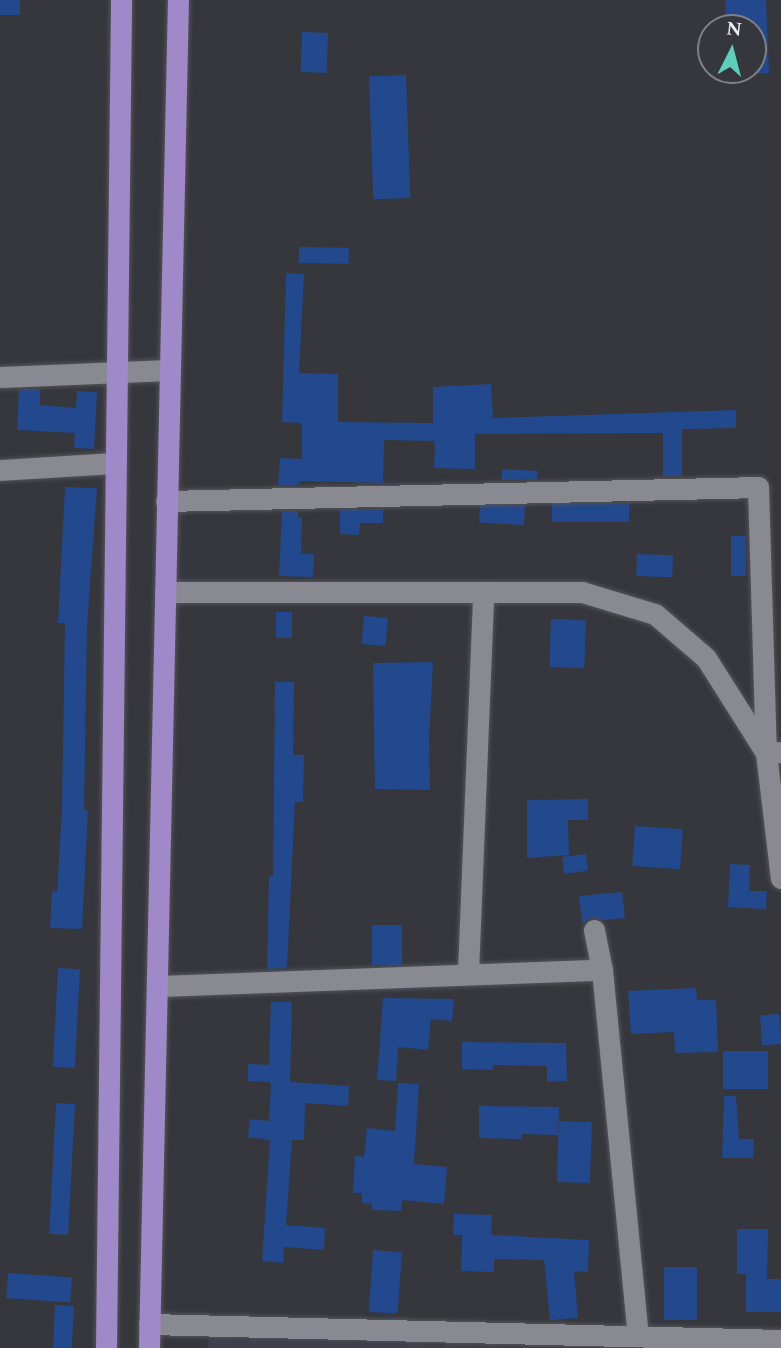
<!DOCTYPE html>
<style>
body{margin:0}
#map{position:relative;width:781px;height:1348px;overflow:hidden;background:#36373d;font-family:Spectral,serif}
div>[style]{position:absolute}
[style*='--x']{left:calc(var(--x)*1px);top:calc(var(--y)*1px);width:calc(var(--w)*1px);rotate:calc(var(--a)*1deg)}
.built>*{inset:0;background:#3e3f4b}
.building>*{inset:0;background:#22488e;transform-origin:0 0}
.roads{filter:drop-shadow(0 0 2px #545459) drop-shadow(0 0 2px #545459)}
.street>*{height:21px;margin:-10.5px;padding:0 10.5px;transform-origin:10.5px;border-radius:10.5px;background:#898a91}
.primary>*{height:21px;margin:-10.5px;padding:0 10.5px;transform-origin:10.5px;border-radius:10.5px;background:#a089c8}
span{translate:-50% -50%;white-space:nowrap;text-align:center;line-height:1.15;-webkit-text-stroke:7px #36373d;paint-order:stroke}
.north{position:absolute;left:697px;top:14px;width:70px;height:70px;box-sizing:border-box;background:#36373d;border:2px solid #7f8085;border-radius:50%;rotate:6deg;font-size:19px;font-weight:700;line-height:28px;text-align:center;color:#edeef1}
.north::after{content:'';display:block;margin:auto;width:24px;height:32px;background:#5bcebc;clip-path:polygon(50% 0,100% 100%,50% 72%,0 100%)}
</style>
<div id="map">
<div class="built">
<div style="clip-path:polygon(208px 1339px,541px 1348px,208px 1348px)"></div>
</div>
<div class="building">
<div style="left:0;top:0;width:20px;height:15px"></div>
<div style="clip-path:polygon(725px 0,766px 0,769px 73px,753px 74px,753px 28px,726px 28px)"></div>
<div style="left:302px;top:32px;width:26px;height:40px;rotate:2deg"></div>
<div style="left:406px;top:75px;width:123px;height:37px;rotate:88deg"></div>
<div style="left:299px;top:247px;width:50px;height:16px;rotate:1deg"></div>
<div style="clip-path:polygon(286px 273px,304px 274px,299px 373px,338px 374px,338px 422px,433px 423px,433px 387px,491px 384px,493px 418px,736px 410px,736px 428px,682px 429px,682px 476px,663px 476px,663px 433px,475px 434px,475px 469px,434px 468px,435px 441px,384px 440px,383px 483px,300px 481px,299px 485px,278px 485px,280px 458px,302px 459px,302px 423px,282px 422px)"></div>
<div style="clip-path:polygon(19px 389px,40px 389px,40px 405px,76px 408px,77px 391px,97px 392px,94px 449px,74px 448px,75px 433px,17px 430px)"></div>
<div style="clip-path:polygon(502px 469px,538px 471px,537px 479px,502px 480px)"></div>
<div style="clip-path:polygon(65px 487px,97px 488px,87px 625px,84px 810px,88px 810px,82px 929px,50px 928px,52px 891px,57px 892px,62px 809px,65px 623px,58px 623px)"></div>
<div style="left:629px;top:503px;width:19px;height:77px;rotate:90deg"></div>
<div style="left:525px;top:506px;width:19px;height:45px;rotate:93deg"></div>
<div style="clip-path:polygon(383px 509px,383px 523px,360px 523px,359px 535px,340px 534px,340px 510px)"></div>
<div style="clip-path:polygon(282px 511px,298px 511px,298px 517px,302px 517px,301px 554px,314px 554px,313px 577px,279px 576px)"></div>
<div style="left:731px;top:536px;width:15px;height:40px"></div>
<div style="left:637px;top:554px;width:36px;height:22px;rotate:2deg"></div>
<div style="left:276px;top:612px;width:16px;height:26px"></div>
<div style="left:364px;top:616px;width:24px;height:28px;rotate:5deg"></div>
<div style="left:551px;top:619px;width:35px;height:48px;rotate:2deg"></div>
<div style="clip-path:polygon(433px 662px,429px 740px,430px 790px,375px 789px,373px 663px)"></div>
<div style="clip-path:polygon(275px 682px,294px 682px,293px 755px,304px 755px,303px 802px,295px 802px,287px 968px,267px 969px,269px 876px,273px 876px)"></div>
<div style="clip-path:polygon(588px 799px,588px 820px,568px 820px,569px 855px,527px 858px,527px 800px)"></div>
<div style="left:635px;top:826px;width:48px;height:40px;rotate:4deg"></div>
<div style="left:586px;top:854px;width:17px;height:24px;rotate:83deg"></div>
<div style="clip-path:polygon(730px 864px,750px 865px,749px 891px,767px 891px,766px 909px,728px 907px)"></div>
<div style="clip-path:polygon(622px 892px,625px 918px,603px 920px,592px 917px,582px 923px,579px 896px)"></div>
<div style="left:372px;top:925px;width:30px;height:40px"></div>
<div style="left:58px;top:968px;width:22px;height:99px;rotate:3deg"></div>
<div style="clip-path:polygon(696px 988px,697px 1000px,716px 1000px,718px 1052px,675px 1053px,674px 1032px,631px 1034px,628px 991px)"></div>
<div style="clip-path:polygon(383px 998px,454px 999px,452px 1021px,431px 1019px,428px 1050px,398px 1047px,396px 1081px,377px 1080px)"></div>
<div style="clip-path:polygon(271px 1002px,292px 1002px,290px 1082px,349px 1086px,348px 1106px,305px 1103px,304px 1140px,292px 1140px,286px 1225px,325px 1228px,324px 1250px,284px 1247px,283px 1263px,262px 1261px,270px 1140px,248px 1137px,250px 1119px,269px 1121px,271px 1085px,269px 1082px,248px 1081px,248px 1064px,269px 1065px)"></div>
<div style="left:779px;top:1014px;width:30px;height:19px;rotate:86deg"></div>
<div style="clip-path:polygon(462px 1042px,566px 1043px,567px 1081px,547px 1082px,547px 1066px,493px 1065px,493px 1070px,462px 1069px)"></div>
<div style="left:723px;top:1051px;width:45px;height:38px"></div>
<div style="clip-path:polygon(398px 1083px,419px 1084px,414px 1164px,447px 1167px,444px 1204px,402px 1200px,401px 1211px,372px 1210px,372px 1204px,362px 1203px,362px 1193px,353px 1193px,355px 1156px,364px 1157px,367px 1128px,395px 1131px)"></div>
<div style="clip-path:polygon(724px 1096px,736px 1096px,739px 1139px,754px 1139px,753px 1158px,722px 1158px)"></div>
<div style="left:56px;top:1103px;width:19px;height:131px;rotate:3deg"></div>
<div style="clip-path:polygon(479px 1106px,559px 1107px,558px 1135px,522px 1134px,522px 1139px,479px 1138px)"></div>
<div style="left:559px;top:1121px;width:33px;height:61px;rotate:2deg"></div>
<div style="clip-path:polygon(454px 1214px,492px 1215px,491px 1235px,589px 1240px,588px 1272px,574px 1271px,578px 1318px,550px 1320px,544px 1260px,494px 1259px,494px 1272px,461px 1271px,462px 1235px,453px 1235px)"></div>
<div style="clip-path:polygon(737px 1229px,768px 1229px,767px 1279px,781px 1279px,781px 1312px,746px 1312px,746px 1274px,737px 1274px)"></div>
<div style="left:373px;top:1250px;width:29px;height:62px;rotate:4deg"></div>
<div style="left:697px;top:1267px;width:53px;height:33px;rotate:90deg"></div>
<div style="left:8px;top:1273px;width:64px;height:25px;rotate:4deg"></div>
<div style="left:55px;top:1305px;width:19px;height:43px;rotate:3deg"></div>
</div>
<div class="roads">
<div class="street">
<div style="--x:0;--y:377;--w:170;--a:-2.4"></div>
<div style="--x:0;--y:470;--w:116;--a:-3.5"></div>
<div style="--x:166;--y:501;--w:592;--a:-1.35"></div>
<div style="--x:758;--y:487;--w:266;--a:88.3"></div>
<div style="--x:766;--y:753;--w:126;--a:83.2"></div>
<div style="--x:165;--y:592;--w:417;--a:0"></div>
<div style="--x:582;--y:592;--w:76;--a:16.8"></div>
<div style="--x:655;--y:614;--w:67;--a:40.8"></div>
<div style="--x:706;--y:658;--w:112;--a:57.7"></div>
<div style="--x:766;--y:753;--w:15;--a:-4"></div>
<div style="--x:594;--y:930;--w:41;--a:78.7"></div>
<div style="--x:602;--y:970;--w:368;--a:84.4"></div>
<div style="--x:468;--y:972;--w:380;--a:-87.7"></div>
<div style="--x:157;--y:986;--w:445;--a:-2.1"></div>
<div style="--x:149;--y:1324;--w:632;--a:1.45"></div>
</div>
<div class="primary">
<div style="--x:106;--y:1348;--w:1348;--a:-89.36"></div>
<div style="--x:149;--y:1348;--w:1348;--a:-88.77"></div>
</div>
</div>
<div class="north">N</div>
</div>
